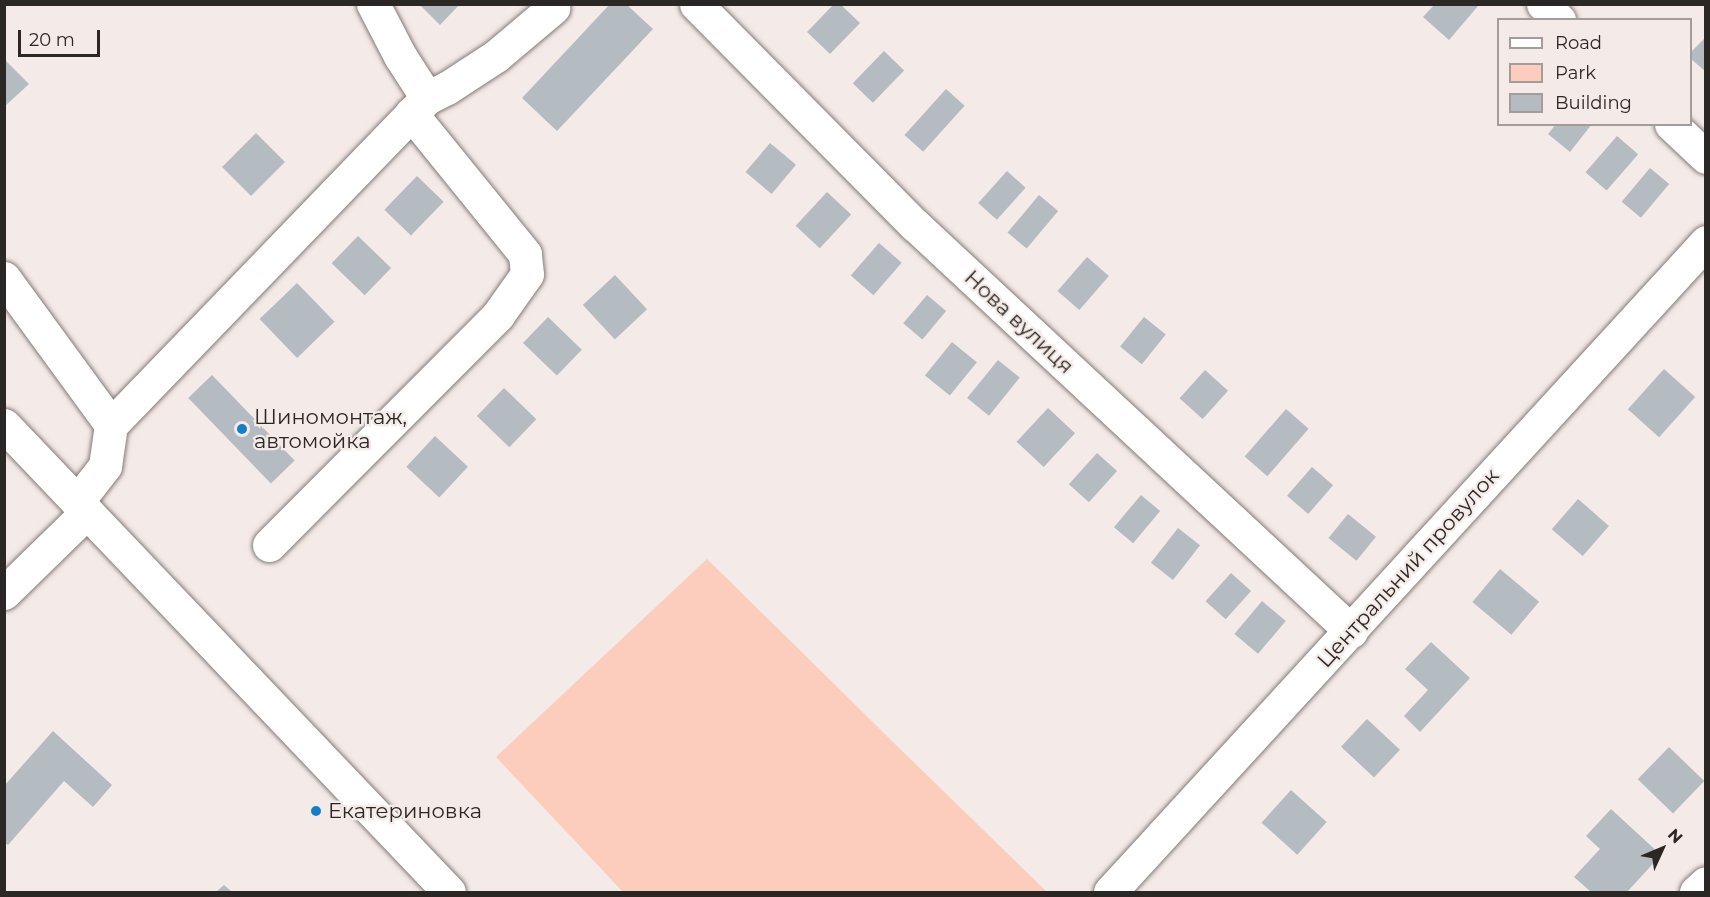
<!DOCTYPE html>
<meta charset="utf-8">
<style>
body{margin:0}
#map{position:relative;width:1710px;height:897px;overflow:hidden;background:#f4eae7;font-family:Montserrat,sans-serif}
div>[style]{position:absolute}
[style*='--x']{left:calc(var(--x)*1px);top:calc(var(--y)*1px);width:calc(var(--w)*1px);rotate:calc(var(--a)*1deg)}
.green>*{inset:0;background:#fcccbc}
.building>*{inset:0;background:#b4bbc1;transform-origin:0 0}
.roads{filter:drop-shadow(0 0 2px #837a77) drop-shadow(0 0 2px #837a77)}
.minor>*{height:33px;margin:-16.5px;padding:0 16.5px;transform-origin:16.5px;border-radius:16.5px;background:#fff}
.major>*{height:33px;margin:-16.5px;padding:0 16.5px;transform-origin:16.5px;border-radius:16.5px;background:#fff}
.dots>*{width:16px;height:16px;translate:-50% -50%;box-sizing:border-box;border:3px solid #f4eae7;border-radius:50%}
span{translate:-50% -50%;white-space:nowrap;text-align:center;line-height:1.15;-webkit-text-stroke:4.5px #f4eae7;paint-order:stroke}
.street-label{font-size:21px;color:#2a2725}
.poi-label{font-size:21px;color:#2a2725}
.left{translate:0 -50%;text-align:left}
.frame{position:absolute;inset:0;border:6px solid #2a2725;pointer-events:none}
.legend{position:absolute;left:1497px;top:18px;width:195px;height:108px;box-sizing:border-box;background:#f4eae7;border:2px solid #a39c99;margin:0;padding:8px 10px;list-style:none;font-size:18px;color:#2a2725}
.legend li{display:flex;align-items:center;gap:12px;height:30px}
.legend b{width:30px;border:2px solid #a39c99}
.north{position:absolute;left:1632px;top:819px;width:60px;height:60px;-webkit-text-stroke:4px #f4eae7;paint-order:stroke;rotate:46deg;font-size:16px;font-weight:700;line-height:24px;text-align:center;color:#2a2725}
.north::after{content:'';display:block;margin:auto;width:21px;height:27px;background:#2a2725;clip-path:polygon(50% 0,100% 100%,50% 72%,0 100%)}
.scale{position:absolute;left:18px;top:30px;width:82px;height:27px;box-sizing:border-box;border:3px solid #2a2725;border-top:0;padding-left:8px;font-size:18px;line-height:21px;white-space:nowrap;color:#2a2725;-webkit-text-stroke:4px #f4eae7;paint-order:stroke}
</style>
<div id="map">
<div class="green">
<div style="clip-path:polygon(707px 559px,895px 744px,1047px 892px,623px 892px,496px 757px)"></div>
</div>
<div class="building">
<div style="clip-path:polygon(419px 4px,460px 4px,440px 25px)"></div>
<div style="clip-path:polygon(610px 4px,626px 4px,653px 29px,557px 131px,522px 98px)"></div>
<div style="clip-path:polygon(834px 4px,840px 4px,860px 23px,830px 54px,807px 32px)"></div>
<div style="clip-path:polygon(1435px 4px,1476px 4px,1478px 6px,1449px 40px,1423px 17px)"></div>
<div style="clip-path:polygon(1706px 37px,1706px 72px,1690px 58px,1690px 53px)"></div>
<div style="left:884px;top:51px;width:28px;height:45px;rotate:44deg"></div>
<div style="clip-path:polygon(4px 59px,29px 84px,4px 107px)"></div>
<div style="left:946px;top:89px;width:25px;height:62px;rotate:42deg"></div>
<div style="clip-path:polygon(1556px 124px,1592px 124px,1570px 152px,1548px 134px)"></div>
<div style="left:256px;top:133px;width:41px;height:48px;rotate:45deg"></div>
<div style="left:1617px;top:136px;width:28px;height:48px;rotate:41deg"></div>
<div style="left:770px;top:143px;width:34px;height:38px;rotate:40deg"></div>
<div style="left:1650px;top:168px;width:25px;height:44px;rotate:40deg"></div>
<div style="left:1007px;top:171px;width:25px;height:43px;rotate:42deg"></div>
<div style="left:417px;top:176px;width:37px;height:47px;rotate:44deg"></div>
<div style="left:827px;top:192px;width:33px;height:46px;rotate:43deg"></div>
<div style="left:1039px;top:195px;width:25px;height:49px;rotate:40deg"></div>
<div style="left:358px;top:236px;width:46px;height:38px;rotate:44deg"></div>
<div style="left:879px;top:243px;width:30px;height:43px;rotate:41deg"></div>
<div style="left:1087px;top:257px;width:29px;height:45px;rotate:41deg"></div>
<div style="left:615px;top:275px;width:47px;height:44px;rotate:47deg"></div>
<div style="left:297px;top:283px;width:54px;height:52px;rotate:46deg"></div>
<div style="left:927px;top:295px;width:25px;height:37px;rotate:40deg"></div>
<div style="left:548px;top:317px;width:47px;height:36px;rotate:44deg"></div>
<div style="left:1144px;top:317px;width:28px;height:38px;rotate:39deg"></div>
<div style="left:952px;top:342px;width:32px;height:43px;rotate:39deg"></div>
<div style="left:998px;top:360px;width:28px;height:49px;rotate:39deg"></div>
<div style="left:1664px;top:369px;width:42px;height:54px;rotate:42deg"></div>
<div style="left:1205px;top:370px;width:31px;height:38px;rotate:42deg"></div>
<div style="left:212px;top:375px;width:119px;height:33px;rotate:46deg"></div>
<div style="left:504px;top:388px;width:45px;height:39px;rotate:44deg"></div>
<div style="left:1048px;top:408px;width:37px;height:46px;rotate:43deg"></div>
<div style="left:1286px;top:409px;width:30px;height:63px;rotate:41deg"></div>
<div style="left:435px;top:436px;width:45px;height:42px;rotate:43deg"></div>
<div style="left:1097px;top:453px;width:27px;height:42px;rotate:42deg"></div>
<div style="left:1312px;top:467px;width:28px;height:38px;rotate:41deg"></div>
<div style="left:1141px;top:495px;width:25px;height:42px;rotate:40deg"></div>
<div style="left:1578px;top:499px;width:41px;height:40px;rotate:41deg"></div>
<div style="left:1348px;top:514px;width:36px;height:31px;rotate:39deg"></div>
<div style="left:1178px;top:528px;width:28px;height:44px;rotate:38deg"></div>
<div style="left:1500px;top:569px;width:51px;height:43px;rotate:40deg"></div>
<div style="left:1231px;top:573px;width:27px;height:38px;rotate:42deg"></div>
<div style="left:1262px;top:601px;width:31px;height:43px;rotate:40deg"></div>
<div style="clip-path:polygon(1431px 642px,1470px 678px,1420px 732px,1404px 716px,1428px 690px,1405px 669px)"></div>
<div style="left:1367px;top:719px;width:45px;height:38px;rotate:43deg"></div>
<div style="clip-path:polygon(53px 731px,112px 785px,93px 807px,64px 781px,8px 845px,4px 842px,4px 786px)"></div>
<div style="left:1669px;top:747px;width:49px;height:45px;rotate:44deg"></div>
<div style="left:1291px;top:790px;width:48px;height:44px;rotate:42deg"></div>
<div style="clip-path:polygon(1611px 809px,1661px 855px,1627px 892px,1591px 892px,1574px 877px,1600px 849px,1586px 836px)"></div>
<div style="clip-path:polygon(224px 885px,232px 892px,216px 892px)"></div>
</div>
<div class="roads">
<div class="minor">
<div style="--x:696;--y:4;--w:311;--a:45.3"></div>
<div style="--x:915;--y:225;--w:596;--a:42.96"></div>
<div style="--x:1543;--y:4;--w:23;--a:45"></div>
<div style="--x:427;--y:98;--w:22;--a:-27"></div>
<div style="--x:447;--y:88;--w:59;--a:-33.1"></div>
<div style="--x:496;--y:56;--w:75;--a:-40.1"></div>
<div style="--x:1671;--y:124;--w:48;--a:43.3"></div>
<div style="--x:4;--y:278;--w:182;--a:53.9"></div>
<div style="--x:77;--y:502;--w:46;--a:-52.1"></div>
<div style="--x:105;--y:466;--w:41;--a:-81.7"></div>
<div style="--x:111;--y:425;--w:455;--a:-46"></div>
<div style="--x:427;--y:98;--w:50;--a:-122.7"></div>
<div style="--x:400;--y:56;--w:59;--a:-117.4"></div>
<div style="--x:269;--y:545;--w:325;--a:-45.1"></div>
<div style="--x:498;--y:315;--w:50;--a:-54.7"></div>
<div style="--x:527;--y:274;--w:20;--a:-96"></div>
<div style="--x:525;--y:254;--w:181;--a:-129"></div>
<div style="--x:4;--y:593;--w:116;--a:-44.3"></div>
<div style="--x:1110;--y:892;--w:882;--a:-47.48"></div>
<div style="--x:1696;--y:892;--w:13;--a:-42"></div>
</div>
<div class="major">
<div style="--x:4;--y:425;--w:645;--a:46.38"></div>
</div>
</div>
<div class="dots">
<div style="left:242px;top:429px;background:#147fc9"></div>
<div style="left:316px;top:811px;background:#147fc9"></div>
</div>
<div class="street-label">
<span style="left:1019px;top:322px;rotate:43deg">Нова вулиця</span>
<span style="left:1408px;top:568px;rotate:-48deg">Центральний провулок</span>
</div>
<div class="poi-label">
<span class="left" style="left:254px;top:429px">Шиномонтаж,<br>автомойка</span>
<span class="left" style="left:328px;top:811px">Екатериновка</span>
</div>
<div class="frame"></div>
<ul class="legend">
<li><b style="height:8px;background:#fff"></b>Road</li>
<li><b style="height:16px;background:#fcccbc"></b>Park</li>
<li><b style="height:16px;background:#b4bbc1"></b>Building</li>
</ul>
<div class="north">N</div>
<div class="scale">20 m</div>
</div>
